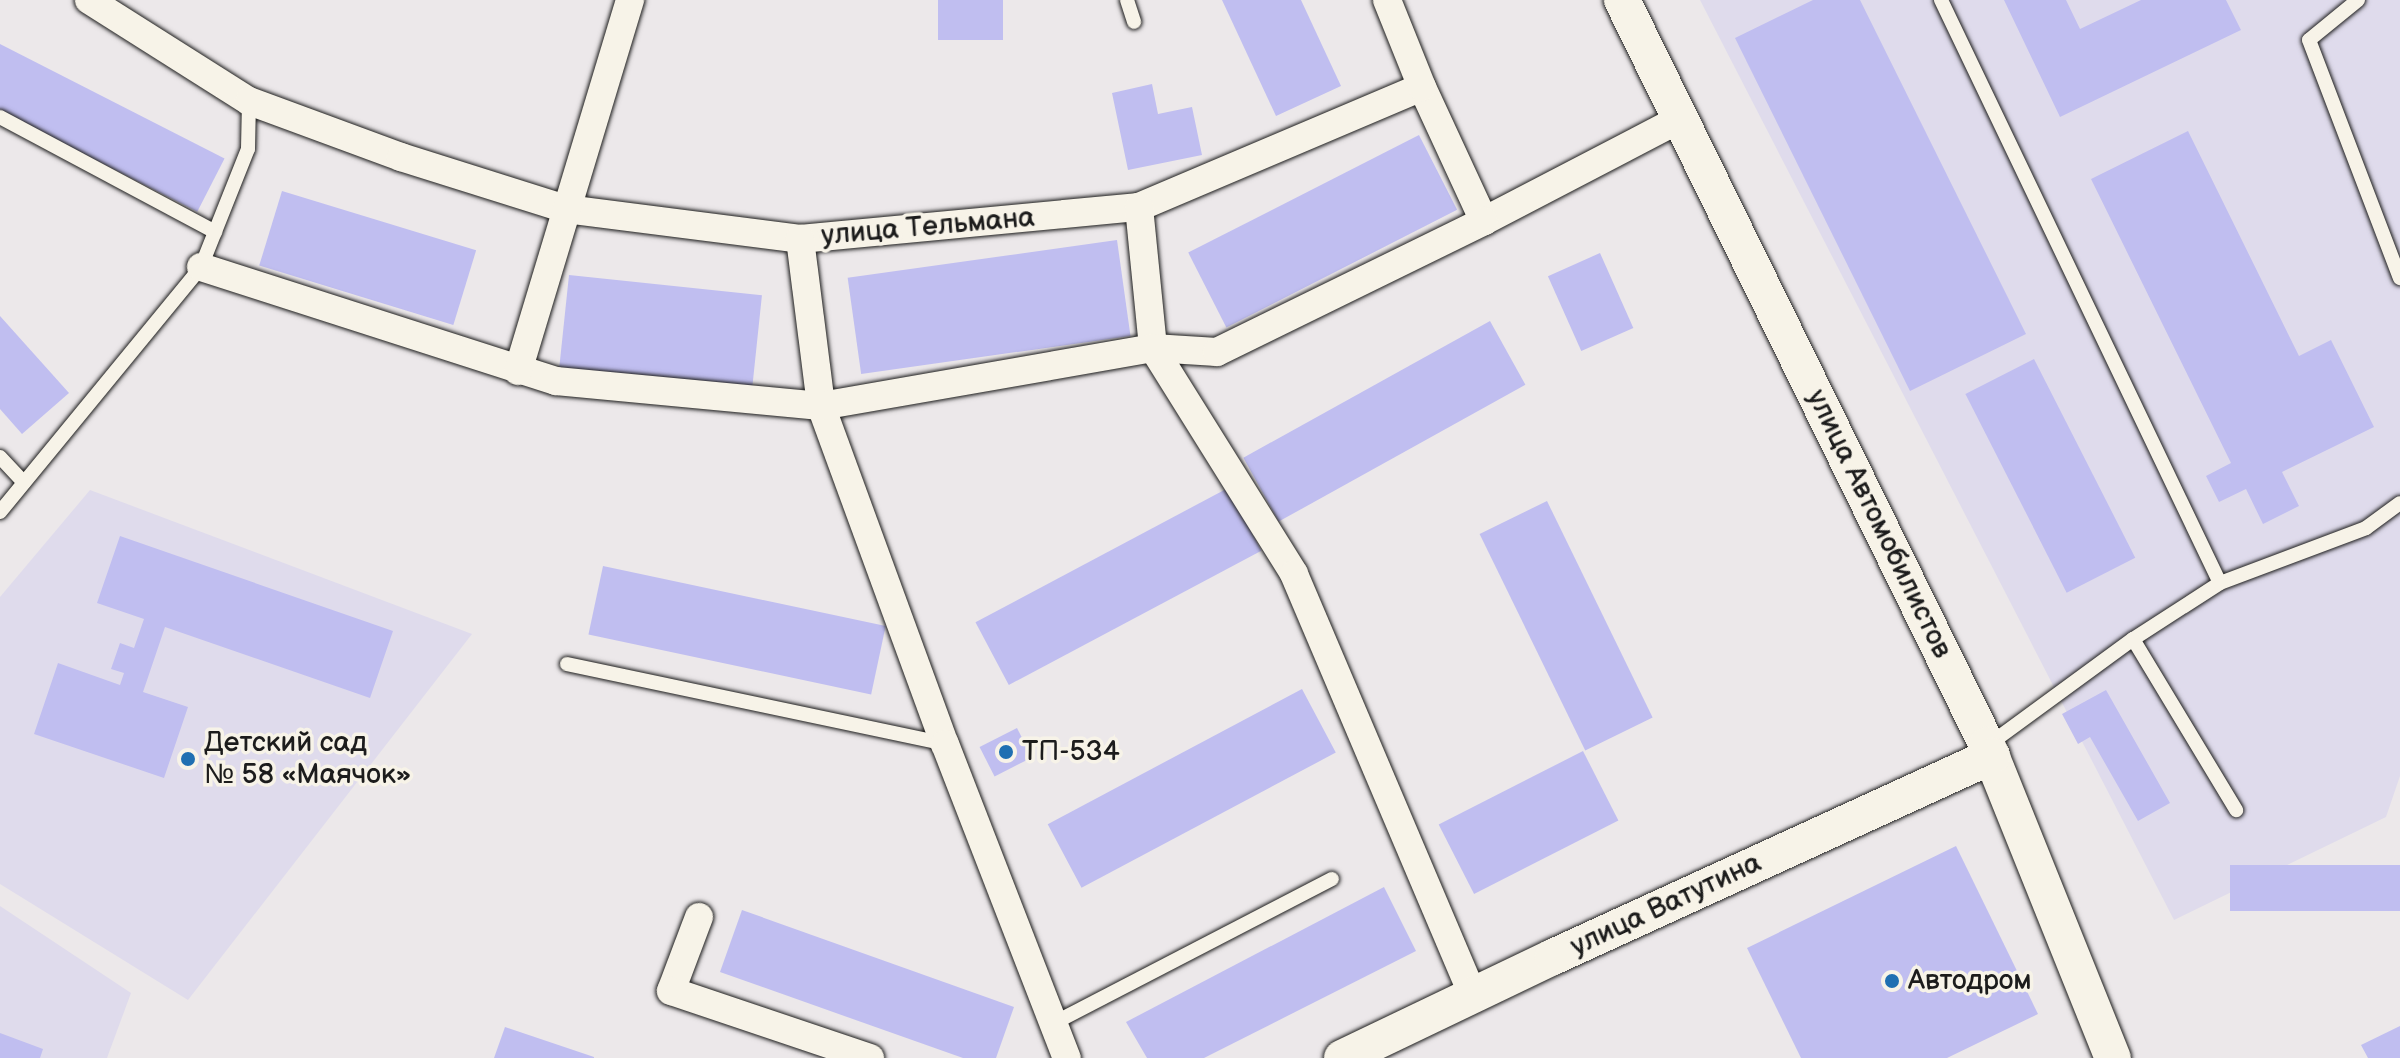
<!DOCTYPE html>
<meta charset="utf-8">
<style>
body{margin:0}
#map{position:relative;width:2400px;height:1058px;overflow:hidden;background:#ece8ea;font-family:"Balsamiq Sans",sans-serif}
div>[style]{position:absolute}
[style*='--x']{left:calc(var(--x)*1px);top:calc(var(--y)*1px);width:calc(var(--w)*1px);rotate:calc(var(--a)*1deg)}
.built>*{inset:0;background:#dfdbec}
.building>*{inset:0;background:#c0bef0;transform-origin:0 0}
.roads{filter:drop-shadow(0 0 2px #1c1c1c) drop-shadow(0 0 2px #1c1c1c)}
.service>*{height:14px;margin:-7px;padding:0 7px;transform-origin:7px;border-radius:7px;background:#f7f3e8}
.minor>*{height:28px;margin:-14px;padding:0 14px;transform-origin:14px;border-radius:14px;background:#f7f3e8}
.tertiary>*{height:36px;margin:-18px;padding:0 18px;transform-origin:18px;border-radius:18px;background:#f7f3e8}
.dots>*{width:22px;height:22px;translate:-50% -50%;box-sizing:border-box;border:4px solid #f7f3e8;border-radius:50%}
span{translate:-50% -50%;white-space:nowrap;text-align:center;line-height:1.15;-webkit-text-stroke:7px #f7f3e8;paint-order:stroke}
.street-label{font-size:28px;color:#1c1c1c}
.poi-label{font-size:28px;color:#1c1c1c}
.left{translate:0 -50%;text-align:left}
</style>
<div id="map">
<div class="built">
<div style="clip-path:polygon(1700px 0,2400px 0,2400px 776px,2386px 817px,2174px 920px)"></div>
<div style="clip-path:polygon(90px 490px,472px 634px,188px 1000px,0 884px,0 597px)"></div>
<div style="clip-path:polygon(0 906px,131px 993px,107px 1058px,0 1058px)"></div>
</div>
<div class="building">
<div style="left:938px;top:0;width:65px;height:40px"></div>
<div style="clip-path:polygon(1222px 0,1301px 0,1341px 86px,1276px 116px)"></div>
<div style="clip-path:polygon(1813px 0,1860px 0,2026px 334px,1910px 391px,1735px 38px)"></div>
<div style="clip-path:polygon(2004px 0,2066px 0,2080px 29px,2141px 0,2226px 0,2241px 30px,2060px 117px)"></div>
<div style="left:0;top:44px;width:252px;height:60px;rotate:27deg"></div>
<div style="clip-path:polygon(1152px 84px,1158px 114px,1192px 107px,1202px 155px,1128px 170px,1112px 93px)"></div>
<div style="clip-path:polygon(2188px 131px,2299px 356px,2331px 340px,2374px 427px,2282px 472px,2299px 506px,2263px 524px,2246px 489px,2219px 502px,2206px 476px,2231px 463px,2091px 179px)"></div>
<div style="left:1419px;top:135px;width:84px;height:259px;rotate:63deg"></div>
<div style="left:282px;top:191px;width:203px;height:78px;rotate:17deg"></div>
<div style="left:1117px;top:240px;width:97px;height:272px;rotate:82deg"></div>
<div style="left:1600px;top:253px;width:82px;height:57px;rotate:66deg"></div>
<div style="left:569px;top:275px;width:194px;height:93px;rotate:6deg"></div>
<div style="clip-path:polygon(0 316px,69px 393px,22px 434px,0 409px)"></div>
<div style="left:1490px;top:321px;width:73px;height:282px;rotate:61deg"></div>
<div style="left:2034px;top:359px;width:223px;height:77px;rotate:63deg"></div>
<div style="left:1228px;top:488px;width:71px;height:286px;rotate:62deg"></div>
<div style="left:1547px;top:501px;width:241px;height:75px;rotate:64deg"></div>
<div style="clip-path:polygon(120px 536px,393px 631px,370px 698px,165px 627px,143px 692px,188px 707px,164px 778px,34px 734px,58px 663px,120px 685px,124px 673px,111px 669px,120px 643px,134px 648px,144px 619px,97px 603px)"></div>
<div style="left:603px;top:566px;width:289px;height:70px;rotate:12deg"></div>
<div style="left:1302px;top:689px;width:72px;height:288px;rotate:62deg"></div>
<div style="clip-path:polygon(2106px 690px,2170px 803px,2138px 821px,2090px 737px,2078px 744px,2062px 714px)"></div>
<div style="left:1017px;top:728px;width:33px;height:42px;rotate:63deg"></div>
<div style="left:1583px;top:751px;width:78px;height:162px;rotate:63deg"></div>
<div style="clip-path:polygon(1956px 846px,2038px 1014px,1947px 1058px,1801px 1058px,1747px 948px)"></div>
<div style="left:2400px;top:865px;width:46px;height:170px;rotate:90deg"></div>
<div style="clip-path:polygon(1384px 887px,1416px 951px,1204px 1058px,1147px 1058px,1126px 1022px)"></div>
<div style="clip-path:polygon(742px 910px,1014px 1007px,996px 1058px,963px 1058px,720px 972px)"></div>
<div style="clip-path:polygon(2400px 1026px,2400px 1058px,2368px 1058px,2361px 1045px)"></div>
<div style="clip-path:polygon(505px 1027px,594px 1057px,594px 1058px,494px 1058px)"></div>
<div style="clip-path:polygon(0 1033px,43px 1049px,40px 1058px,0 1058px)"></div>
</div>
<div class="roads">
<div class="service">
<div style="--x:1127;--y:0;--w:23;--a:72"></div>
<div style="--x:1941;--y:0;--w:646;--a:64.43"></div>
<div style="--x:2220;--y:583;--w:103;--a:147.2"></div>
<div style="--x:2133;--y:639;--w:180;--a:143.8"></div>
<div style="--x:2358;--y:0;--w:63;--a:140.8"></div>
<div style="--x:2309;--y:40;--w:255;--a:69.1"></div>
<div style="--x:0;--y:117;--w:244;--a:28.1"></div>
<div style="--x:0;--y:457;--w:35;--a:47"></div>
<div style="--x:0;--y:512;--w:317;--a:-50.6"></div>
<div style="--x:201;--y:267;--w:127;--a:-68.3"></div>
<div style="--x:248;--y:149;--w:48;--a:-88.8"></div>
<div style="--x:2220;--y:583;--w:156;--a:-20.6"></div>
<div style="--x:2366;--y:528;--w:42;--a:-36.3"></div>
<div style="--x:2133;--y:639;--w:200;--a:58.9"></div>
<div style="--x:567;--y:664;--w:386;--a:11.9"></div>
<div style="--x:1054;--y:1023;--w:313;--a:-27.4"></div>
</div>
<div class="minor">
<div style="--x:89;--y:0;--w:189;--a:32.3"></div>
<div style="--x:249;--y:101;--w:162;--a:20.2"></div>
<div style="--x:401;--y:157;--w:173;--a:17.5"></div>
<div style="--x:566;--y:209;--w:236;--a:7.3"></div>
<div style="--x:800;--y:239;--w:341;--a:-5.4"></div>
<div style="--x:1139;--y:207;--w:307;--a:-23"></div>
<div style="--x:1422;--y:87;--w:148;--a:65.2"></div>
<div style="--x:1484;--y:221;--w:221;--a:-27.5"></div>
<div style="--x:1387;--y:0;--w:94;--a:68.1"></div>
<div style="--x:1139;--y:207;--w:142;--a:84.3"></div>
<div style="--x:1153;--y:348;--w:266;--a:58"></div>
<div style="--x:1294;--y:574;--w:457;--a:67"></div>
<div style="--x:800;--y:239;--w:168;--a:82.8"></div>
<div style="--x:821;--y:406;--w:360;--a:69.9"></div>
<div style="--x:945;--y:744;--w:337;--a:68.8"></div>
<div style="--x:201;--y:267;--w:373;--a:17.8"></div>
<div style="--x:556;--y:381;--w:266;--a:5.4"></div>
<div style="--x:821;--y:406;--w:337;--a:-9.9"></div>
<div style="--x:1153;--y:348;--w:64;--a:3.6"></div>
<div style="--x:1217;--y:352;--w:297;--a:-26.1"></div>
<div style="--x:518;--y:371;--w:388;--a:-73.2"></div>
<div style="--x:699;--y:917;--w:79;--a:110.7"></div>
<div style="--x:671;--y:991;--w:210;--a:18.6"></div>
</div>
<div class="tertiary">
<div style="--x:1622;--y:0;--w:830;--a:63.9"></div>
<div style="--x:1987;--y:745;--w:337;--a:68.1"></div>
<div style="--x:1342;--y:1058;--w:234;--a:-25.6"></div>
<div style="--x:1553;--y:957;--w:483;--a:-24.6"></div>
</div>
</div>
<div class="dots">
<div style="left:1006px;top:752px;background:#1f6fb2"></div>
<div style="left:188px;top:759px;background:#1f6fb2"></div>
<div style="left:1892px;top:981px;background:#1f6fb2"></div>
</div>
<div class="street-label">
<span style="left:928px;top:227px;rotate:-5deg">улица Тельмана</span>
<span style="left:1879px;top:524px;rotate:64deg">улица Автомобилистов</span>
<span style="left:1666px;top:905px;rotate:-25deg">улица Ватутина</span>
</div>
<div class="poi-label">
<span class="left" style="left:204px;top:759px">Детский сад<br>№ 58 «Маячок»</span>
<span class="left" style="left:1022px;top:752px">ТП-534</span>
<span class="left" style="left:1908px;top:981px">Автодром</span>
</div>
</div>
